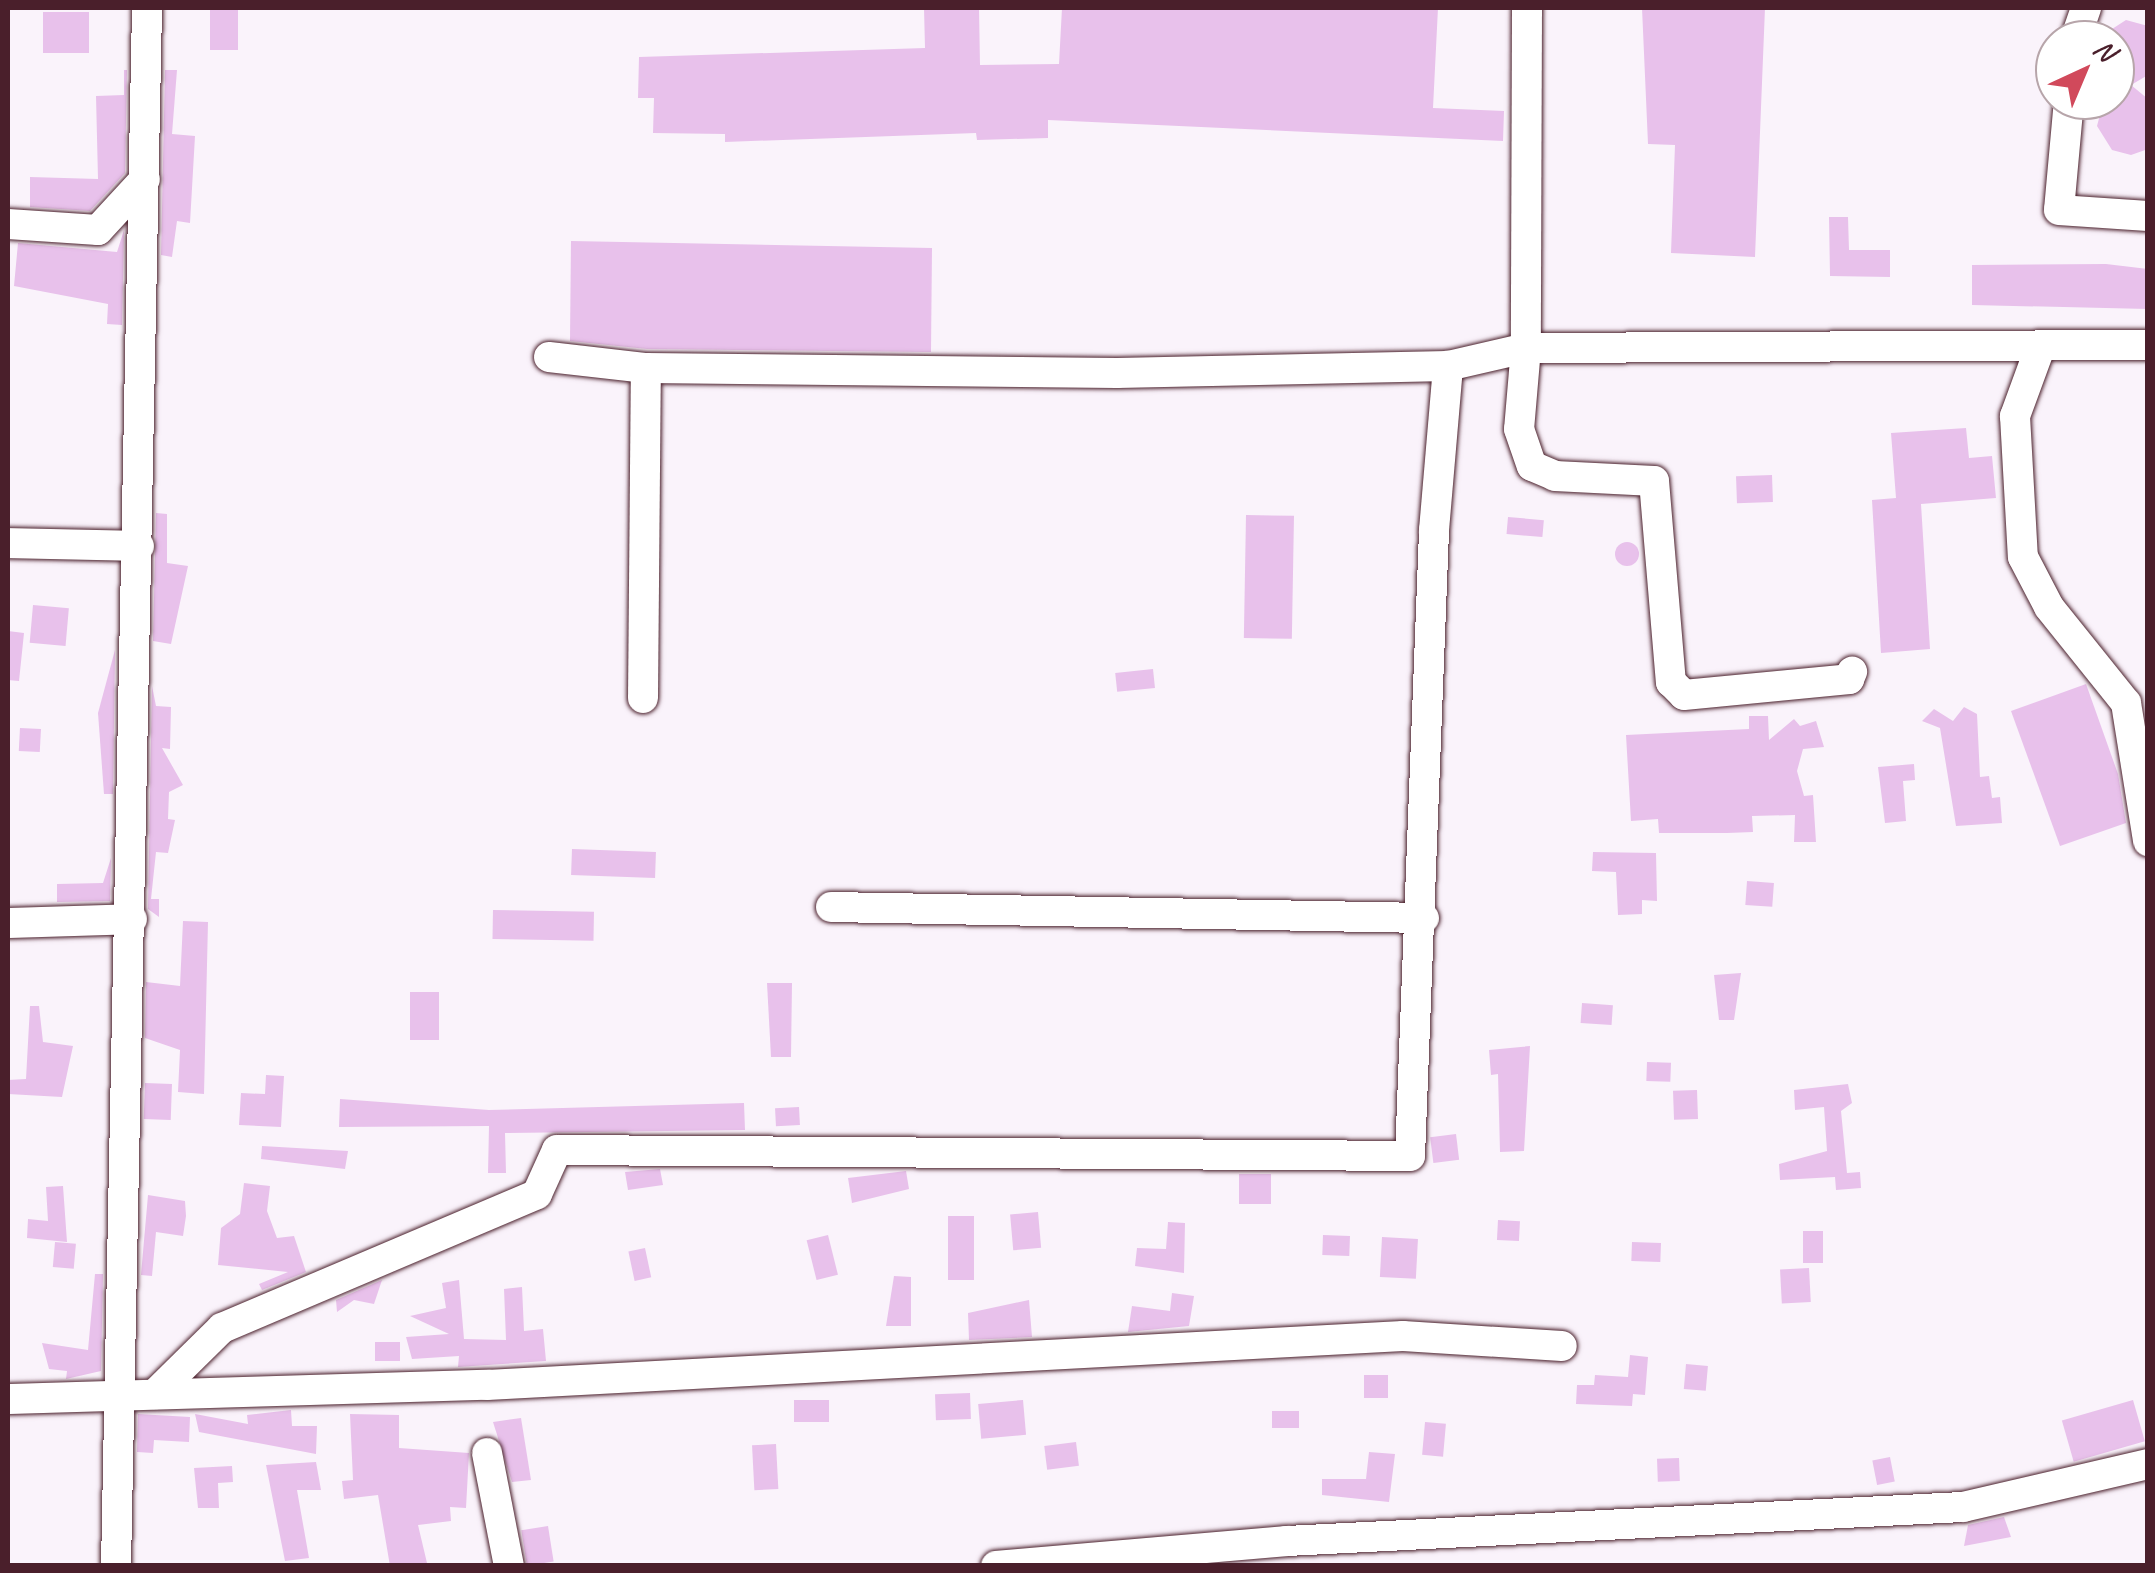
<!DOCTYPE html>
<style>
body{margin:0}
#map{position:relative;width:2155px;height:1573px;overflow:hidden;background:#faf3fb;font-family:Caveat,sans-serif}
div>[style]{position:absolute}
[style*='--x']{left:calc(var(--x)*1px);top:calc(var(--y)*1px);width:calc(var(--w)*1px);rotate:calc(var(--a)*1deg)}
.building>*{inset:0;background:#e8c1eb;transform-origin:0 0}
.round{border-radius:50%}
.roads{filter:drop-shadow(0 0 2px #4a1f2b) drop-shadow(0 0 2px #4a1f2b)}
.minor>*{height:30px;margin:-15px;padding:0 15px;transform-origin:15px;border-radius:15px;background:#fff}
span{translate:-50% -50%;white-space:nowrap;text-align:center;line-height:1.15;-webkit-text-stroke:8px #fff;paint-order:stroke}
.frame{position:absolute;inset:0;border:10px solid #4a1f2b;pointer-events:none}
.north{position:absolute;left:2035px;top:20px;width:100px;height:100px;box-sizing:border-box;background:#fff;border:2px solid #b7a5aa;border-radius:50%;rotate:44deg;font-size:28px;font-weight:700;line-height:40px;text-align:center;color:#4a1f2b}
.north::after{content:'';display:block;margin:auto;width:35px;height:45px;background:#d1495b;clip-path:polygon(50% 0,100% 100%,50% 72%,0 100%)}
</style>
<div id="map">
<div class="building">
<div style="left:210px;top:8px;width:28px;height:42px"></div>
<div style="clip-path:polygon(924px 8px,979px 8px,980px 65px,1059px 64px,1062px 8px,1438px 8px,1433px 108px,1504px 111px,1503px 141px,1048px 120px,1048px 138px,977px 140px,976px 133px,725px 142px,725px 134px,653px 133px,654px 98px,638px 98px,639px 57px,925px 48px)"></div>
<div style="clip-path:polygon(1642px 8px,1765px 8px,1755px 257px,1671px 253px,1675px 145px,1648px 144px)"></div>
<div style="left:43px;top:12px;width:46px;height:41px"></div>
<div style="clip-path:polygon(2126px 20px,2148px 26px,2148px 75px,2131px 85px,2148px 99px,2148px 149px,2131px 155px,2112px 150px,2097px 126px,2102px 107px,2115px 100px,2115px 40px,2095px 40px)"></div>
<div style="clip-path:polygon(124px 70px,127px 70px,125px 173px,90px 211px,30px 207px,30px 177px,98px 179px,96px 96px,124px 95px)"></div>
<div style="clip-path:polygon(165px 70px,177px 70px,172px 134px,195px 136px,190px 223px,177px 221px,172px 257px,161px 255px)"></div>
<div style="clip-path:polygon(1829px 217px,1848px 217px,1849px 250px,1890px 250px,1890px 277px,1830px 276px)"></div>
<div style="clip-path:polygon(124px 230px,122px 325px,107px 324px,108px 304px,14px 286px,18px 243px,117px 252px)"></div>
<div style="clip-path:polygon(571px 241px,932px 248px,931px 352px,647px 349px,570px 341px)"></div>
<div style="clip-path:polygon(2106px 264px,2148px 269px,2148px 309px,1972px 305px,1972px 265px)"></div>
<div style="clip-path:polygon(1966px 428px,1969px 458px,1992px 456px,1996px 498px,1921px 504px,1930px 649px,1881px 653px,1872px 500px,1896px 498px,1891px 433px)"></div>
<div style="left:1772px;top:475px;width:27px;height:36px;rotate:88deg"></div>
<div style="clip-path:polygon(156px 513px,167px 514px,167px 563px,188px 566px,171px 644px,153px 641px)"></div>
<div style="left:1246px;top:515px;width:48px;height:123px;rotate:1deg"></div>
<div style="left:1508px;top:517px;width:36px;height:17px;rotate:5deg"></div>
<div class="round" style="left:1615px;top:542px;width:24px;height:24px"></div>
<div style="left:33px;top:605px;width:36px;height:38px;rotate:5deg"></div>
<div style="clip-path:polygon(8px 631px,24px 633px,19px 681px,8px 680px)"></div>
<div style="clip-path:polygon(115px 650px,113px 794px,104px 794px,98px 713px)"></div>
<div style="left:1153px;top:669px;width:19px;height:38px;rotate:84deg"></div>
<div style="clip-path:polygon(2086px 684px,2118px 774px,2126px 823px,2060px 846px,2011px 711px)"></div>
<div style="clip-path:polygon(152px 686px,156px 706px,171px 707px,170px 749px,162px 748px,183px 785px,169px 792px,168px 819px,175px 820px,168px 853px,156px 852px,151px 899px,159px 899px,159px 917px,148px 909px)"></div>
<div style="clip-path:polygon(1934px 709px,1953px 721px,1964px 707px,1977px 714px,1980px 777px,1989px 776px,1992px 798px,2000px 797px,2002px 823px,1956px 826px,1940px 728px,1922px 721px)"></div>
<div style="clip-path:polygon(1749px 716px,1768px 716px,1769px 740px,1794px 719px,1800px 726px,1816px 721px,1824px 747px,1803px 749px,1797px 771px,1804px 796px,1813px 795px,1816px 842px,1794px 842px,1795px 815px,1752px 816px,1753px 832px,1727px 833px,1659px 833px,1658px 819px,1631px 821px,1626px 735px,1749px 729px)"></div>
<div style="left:20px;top:728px;width:21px;height:23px;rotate:3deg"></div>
<div style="clip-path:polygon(1914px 764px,1915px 780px,1903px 781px,1906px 821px,1885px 823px,1878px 767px)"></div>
<div style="left:572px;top:849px;width:84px;height:26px;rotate:2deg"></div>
<div style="clip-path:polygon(1593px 852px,1656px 853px,1657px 901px,1642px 900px,1642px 914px,1618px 915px,1616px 872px,1592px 871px)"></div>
<div style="clip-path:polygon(111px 858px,110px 901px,57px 902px,57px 884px,103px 883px)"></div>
<div style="left:1747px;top:881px;width:27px;height:24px;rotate:4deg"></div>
<div style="left:493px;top:910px;width:101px;height:29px;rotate:1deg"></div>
<div style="clip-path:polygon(183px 921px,208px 922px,204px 1094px,178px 1092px,180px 1050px,145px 1038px,146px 982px,180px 986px)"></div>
<div style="clip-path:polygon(1741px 973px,1734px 1020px,1719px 1020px,1714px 975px)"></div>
<div style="clip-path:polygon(767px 983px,792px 983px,791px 1057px,771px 1057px)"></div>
<div style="left:410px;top:992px;width:29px;height:48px"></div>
<div style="left:1582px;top:1003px;width:31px;height:20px;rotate:4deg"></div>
<div style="clip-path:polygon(30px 1006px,39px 1006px,43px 1042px,73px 1046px,62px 1097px,8px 1094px,8px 1080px,26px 1079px)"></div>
<div style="clip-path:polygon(1530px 1046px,1524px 1151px,1500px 1152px,1498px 1074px,1491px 1075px,1489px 1050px)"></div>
<div style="left:1647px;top:1062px;width:24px;height:19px;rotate:2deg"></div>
<div style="clip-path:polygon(266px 1075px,284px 1076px,281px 1127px,239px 1125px,241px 1093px,265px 1094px)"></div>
<div style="left:145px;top:1083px;width:27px;height:36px;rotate:2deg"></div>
<div style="clip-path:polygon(1848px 1084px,1852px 1103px,1841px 1111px,1847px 1173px,1860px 1172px,1861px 1188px,1836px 1190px,1835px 1177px,1780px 1180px,1779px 1164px,1827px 1151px,1824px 1107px,1795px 1110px,1794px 1090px)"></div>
<div style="left:1697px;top:1090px;width:29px;height:24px;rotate:88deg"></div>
<div style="clip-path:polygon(340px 1099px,489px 1110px,744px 1103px,745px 1130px,505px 1133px,506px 1173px,488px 1173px,489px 1126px,339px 1127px)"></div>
<div style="left:799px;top:1107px;width:18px;height:24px;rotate:87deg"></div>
<div style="left:1456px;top:1134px;width:26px;height:26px;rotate:83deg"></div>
<div style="clip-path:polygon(262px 1146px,348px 1151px,345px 1169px,261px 1159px)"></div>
<div style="clip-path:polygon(660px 1169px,663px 1185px,628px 1190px,625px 1172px)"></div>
<div style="clip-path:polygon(906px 1171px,909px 1189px,852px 1203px,848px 1178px)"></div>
<div style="left:1239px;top:1174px;width:32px;height:30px"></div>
<div style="clip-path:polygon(244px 1183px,270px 1186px,267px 1211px,277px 1238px,294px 1236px,306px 1272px,262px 1290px,259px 1284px,288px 1272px,218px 1265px,221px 1228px,240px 1214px)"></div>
<div style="clip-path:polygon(63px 1186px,67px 1242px,27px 1238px,28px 1219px,48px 1221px,46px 1187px)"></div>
<div style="clip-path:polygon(148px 1195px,185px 1201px,186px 1216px,183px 1236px,156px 1232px,152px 1276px,141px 1275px)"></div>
<div style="left:1038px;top:1212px;width:36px;height:28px;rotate:85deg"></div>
<div style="left:948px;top:1216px;width:26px;height:64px"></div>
<div style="left:1498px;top:1220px;width:22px;height:20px;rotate:3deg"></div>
<div style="clip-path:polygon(1168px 1222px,1185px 1223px,1184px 1273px,1135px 1266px,1137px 1248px,1166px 1249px)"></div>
<div style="left:1803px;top:1231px;width:20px;height:32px"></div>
<div style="left:828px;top:1235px;width:41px;height:22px;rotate:76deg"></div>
<div style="left:1323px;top:1235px;width:27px;height:20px;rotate:2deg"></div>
<div style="left:1382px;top:1237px;width:36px;height:40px;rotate:3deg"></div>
<div style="left:55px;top:1242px;width:21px;height:25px;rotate:5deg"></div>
<div style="left:1632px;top:1242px;width:29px;height:19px;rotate:2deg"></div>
<div style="left:645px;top:1248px;width:30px;height:17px;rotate:78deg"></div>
<div style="left:1809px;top:1268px;width:34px;height:29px;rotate:87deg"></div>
<div style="clip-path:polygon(95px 1274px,103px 1274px,101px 1371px,66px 1379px,67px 1371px,49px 1369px,42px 1343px,88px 1350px)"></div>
<div style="clip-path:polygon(894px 1276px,911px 1277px,911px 1326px,886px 1326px)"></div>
<div style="clip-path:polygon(382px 1280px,374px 1304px,354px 1300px,337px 1312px,336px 1300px)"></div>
<div style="clip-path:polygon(459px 1280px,464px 1339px,506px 1340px,504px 1289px,522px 1287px,524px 1331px,543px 1329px,546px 1361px,458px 1367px,459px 1356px,412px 1359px,406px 1337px,449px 1334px,410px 1316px,446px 1308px,442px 1283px)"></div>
<div style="clip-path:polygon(1172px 1293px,1194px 1296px,1189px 1326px,1128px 1332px,1132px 1306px,1170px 1311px)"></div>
<div style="clip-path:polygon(1029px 1300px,1032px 1337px,969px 1340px,968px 1313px)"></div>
<div style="left:400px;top:1342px;width:19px;height:25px;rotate:90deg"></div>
<div style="clip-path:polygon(1630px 1355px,1648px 1357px,1645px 1395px,1633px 1394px,1632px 1406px,1576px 1404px,1577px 1385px,1594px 1385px,1595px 1375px,1628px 1377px)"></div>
<div style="left:1686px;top:1364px;width:22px;height:25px;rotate:5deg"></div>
<div style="left:1364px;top:1375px;width:24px;height:23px"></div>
<div style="left:970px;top:1393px;width:26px;height:35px;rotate:88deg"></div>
<div style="left:794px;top:1400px;width:35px;height:22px"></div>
<div style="left:1023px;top:1400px;width:35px;height:45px;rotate:85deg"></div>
<div style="left:2133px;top:1400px;width:43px;height:74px;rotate:74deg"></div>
<div style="clip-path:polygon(291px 1410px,292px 1426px,317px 1426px,316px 1454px,199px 1432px,195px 1414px,248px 1424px,247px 1415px)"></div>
<div style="left:1299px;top:1411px;width:17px;height:27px;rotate:90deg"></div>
<div style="clip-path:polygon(138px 1414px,190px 1417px,189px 1442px,154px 1440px,153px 1453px,137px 1452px)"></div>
<div style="clip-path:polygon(350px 1414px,399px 1415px,399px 1448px,469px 1453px,466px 1508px,450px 1507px,451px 1521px,418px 1525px,427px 1563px,390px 1566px,378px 1495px,344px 1499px,342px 1481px,353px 1480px)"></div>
<div style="clip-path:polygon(521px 1418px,531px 1480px,512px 1482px,493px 1422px)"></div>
<div style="left:1425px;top:1422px;width:21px;height:33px;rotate:5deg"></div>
<div style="left:1076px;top:1442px;width:24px;height:32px;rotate:83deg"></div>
<div style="left:776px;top:1444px;width:45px;height:24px;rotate:87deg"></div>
<div style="clip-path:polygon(1369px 1452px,1395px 1454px,1389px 1502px,1322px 1495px,1322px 1479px,1366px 1479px)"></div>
<div style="left:1890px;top:1457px;width:25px;height:18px;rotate:79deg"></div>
<div style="left:1679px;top:1458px;width:23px;height:22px;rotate:88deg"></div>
<div style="clip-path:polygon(316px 1462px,321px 1490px,297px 1490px,309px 1558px,285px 1561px,266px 1465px)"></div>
<div style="clip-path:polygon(232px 1466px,233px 1482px,218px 1483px,219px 1508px,198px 1508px,194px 1468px)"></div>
<div style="clip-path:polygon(2004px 1517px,2011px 1537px,1964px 1546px,1968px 1525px)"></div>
<div style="left:548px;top:1526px;width:36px;height:27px;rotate:81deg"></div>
</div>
<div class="roads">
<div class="minor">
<div style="--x:1527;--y:8;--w:340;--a:90.2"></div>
<div style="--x:1526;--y:348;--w:622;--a:-0.28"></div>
<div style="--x:2075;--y:40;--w:34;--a:-71"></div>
<div style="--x:2069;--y:100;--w:110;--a:95.2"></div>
<div style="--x:2059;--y:210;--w:89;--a:3.9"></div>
<div style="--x:8;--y:224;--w:90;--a:3.8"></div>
<div style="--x:98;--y:230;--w:69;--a:-47.3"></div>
<div style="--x:2041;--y:345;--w:76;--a:110.1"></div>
<div style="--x:2015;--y:416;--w:141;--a:86.8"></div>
<div style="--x:2023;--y:557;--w:56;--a:62.5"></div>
<div style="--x:2049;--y:607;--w:123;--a:51.3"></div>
<div style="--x:2126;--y:703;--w:140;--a:80.9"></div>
<div style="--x:549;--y:357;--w:98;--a:6.5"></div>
<div style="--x:646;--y:368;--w:471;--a:0.6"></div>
<div style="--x:1117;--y:373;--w:331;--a:-1.2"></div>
<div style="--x:1448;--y:366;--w:80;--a:-13"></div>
<div style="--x:1526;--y:348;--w:81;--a:94.9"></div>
<div style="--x:1519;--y:429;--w:39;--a:71"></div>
<div style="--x:1532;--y:466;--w:25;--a:23"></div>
<div style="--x:1555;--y:476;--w:99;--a:2.9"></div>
<div style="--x:1654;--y:481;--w:202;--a:85.2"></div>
<div style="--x:1671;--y:682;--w:18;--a:45"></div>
<div style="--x:1684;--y:695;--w:166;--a:-5.5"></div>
<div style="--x:1849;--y:679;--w:8;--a:-67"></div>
<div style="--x:8;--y:543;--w:131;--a:1.3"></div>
<div style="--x:643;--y:698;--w:330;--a:-89.5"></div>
<div style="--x:831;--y:907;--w:593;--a:1.06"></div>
<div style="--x:8;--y:923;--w:124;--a:-1.8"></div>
<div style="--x:155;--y:1394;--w:94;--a:-44.6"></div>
<div style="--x:222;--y:1328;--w:342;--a:-23"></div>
<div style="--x:537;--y:1194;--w:48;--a:-65.6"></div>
<div style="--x:557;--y:1150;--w:853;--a:0.4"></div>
<div style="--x:1410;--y:1156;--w:626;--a:-87.8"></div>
<div style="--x:1434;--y:530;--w:165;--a:-85.1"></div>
<div style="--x:8;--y:1399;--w:479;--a:-1.7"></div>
<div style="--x:487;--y:1385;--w:917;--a:-3.06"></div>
<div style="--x:1403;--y:1336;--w:159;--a:3.6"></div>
<div style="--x:487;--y:1453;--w:115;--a:79"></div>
<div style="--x:116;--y:1566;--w:1558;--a:-88.86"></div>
<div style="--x:996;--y:1566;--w:292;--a:-4.9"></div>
<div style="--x:1287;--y:1541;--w:677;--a:-2.88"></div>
<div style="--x:1963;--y:1507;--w:190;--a:-13.1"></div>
</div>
</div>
<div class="frame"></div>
<div class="north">N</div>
</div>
